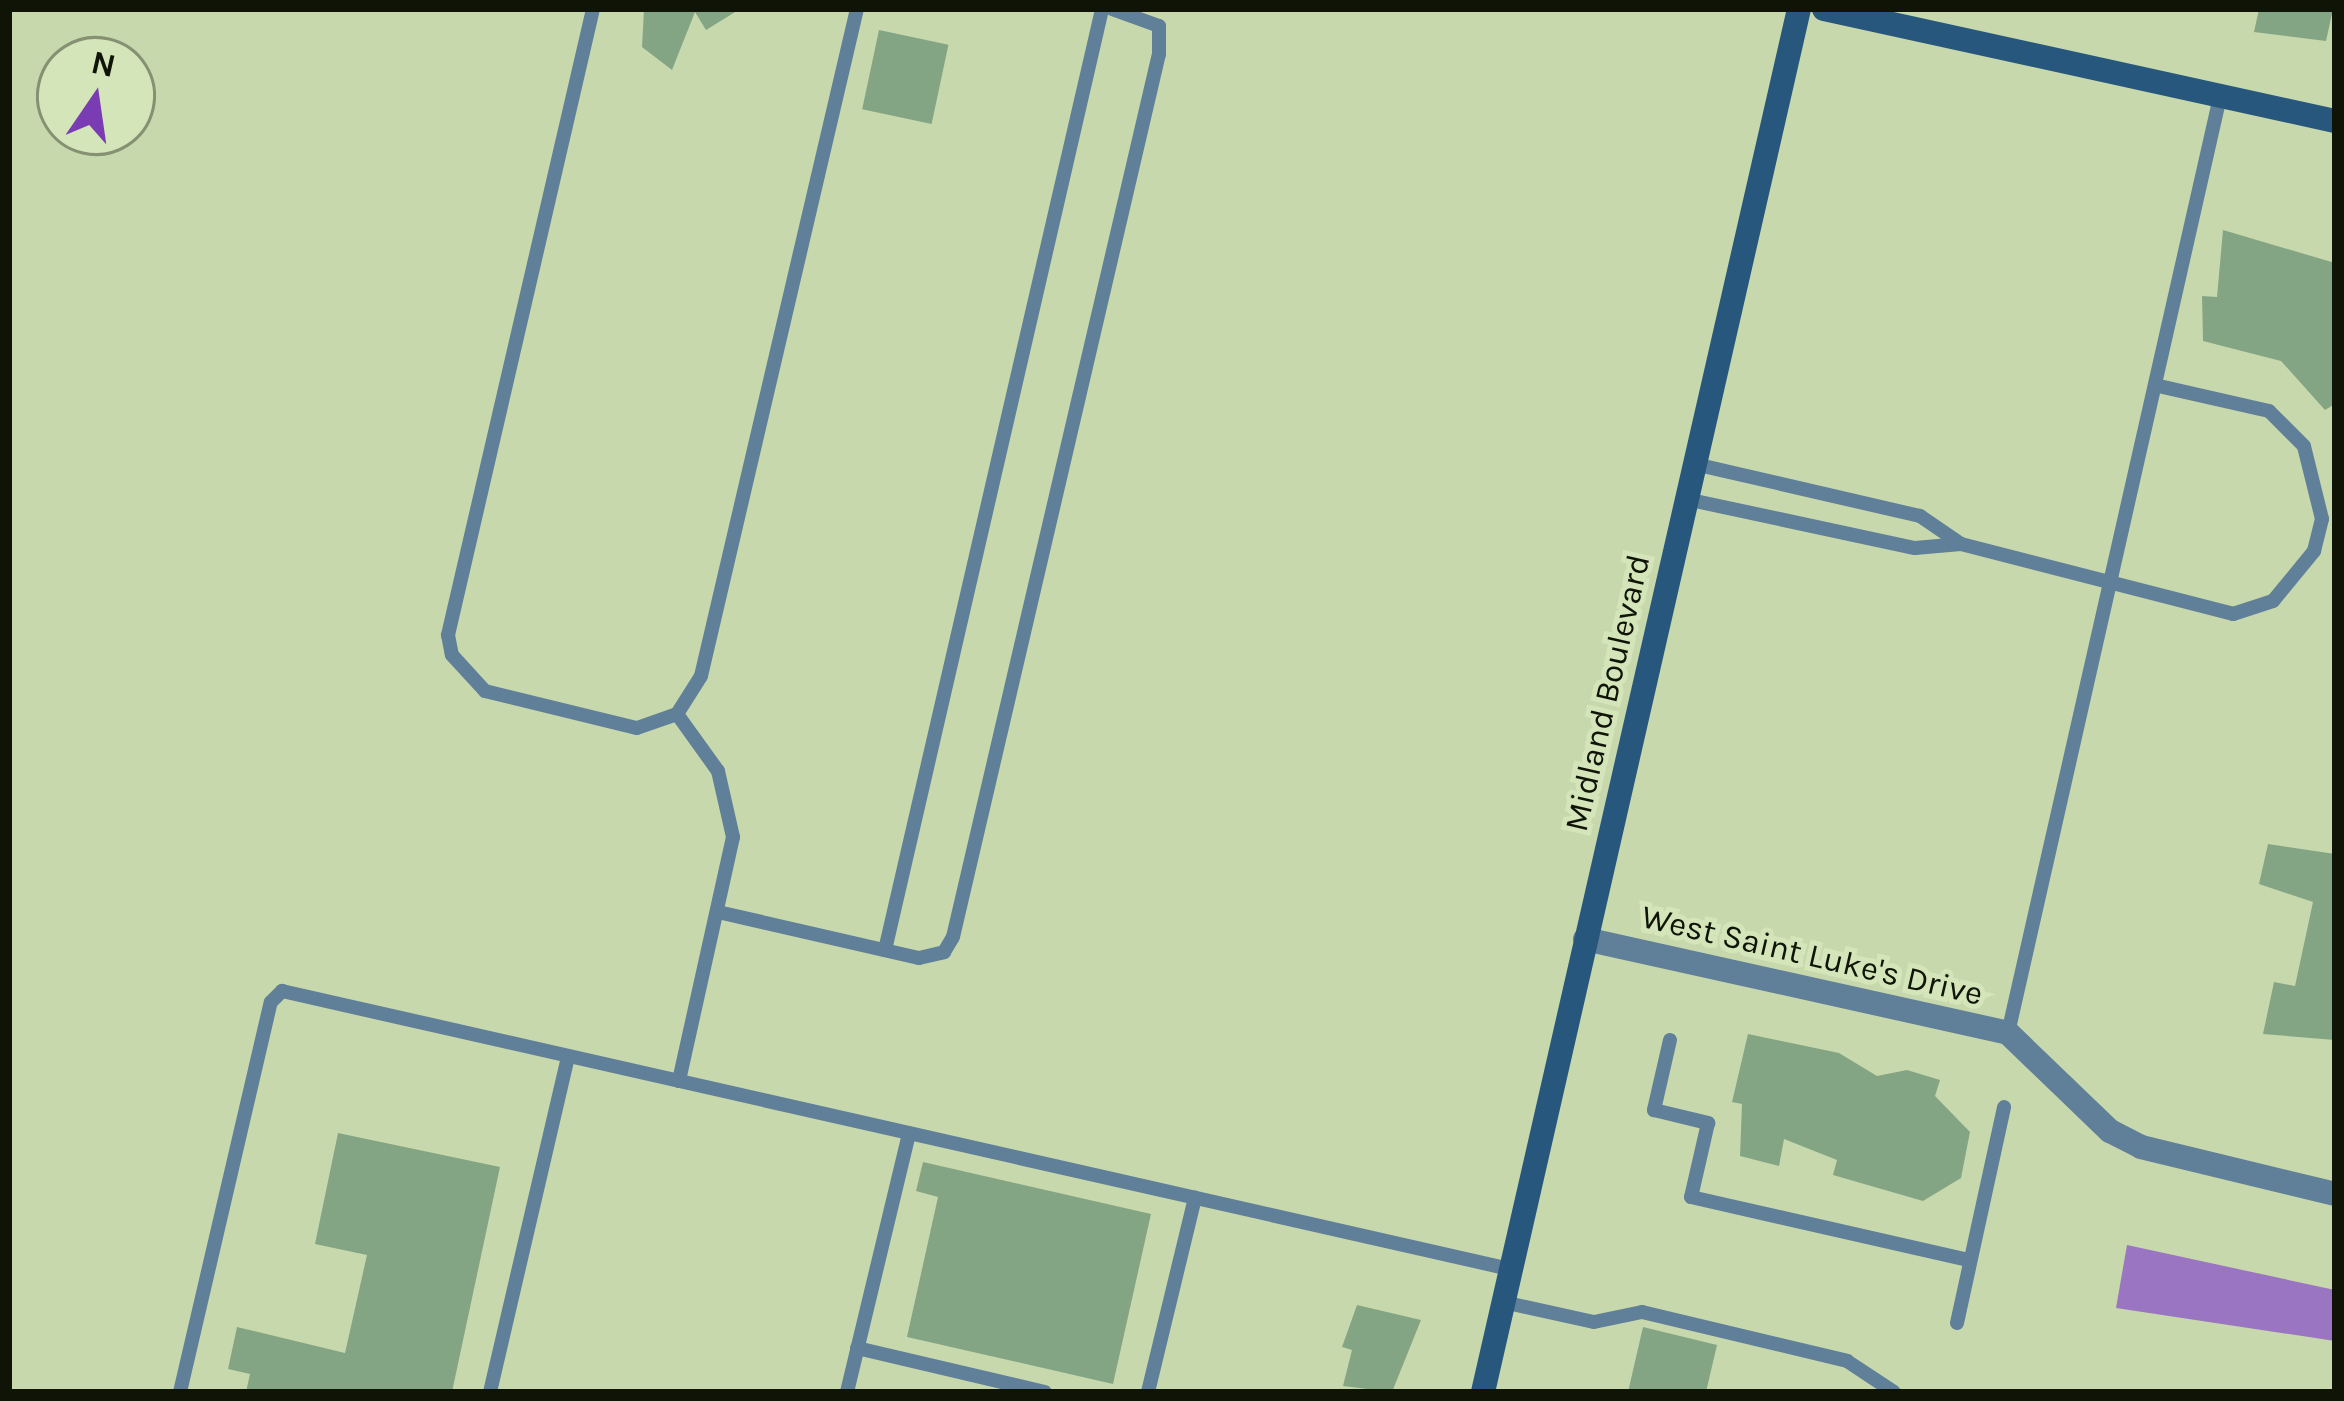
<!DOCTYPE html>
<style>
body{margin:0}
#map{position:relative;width:2344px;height:1401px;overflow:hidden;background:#c7d8ad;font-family:Karla,sans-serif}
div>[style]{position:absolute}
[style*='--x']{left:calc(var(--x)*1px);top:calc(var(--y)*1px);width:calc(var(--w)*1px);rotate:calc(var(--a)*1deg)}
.water>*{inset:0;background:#9a76c2}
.building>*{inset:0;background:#84a584;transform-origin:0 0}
.service>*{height:14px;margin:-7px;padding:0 7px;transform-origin:7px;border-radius:7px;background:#607f99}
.minor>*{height:24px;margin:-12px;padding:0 12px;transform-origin:12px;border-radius:12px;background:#607f99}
.secondary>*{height:24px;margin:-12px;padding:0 12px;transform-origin:12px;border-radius:12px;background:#27577c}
span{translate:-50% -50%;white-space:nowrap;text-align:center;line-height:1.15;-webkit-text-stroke:10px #d4e5ba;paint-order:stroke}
.street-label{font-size:33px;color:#0f1406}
.frame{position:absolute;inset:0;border:12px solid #0f1406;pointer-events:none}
.north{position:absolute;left:36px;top:36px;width:120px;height:120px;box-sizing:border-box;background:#d4e5ba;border:3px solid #859172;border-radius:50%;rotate:13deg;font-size:33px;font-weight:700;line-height:48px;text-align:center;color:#0f1406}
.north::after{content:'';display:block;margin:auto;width:42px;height:54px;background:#7a3cb2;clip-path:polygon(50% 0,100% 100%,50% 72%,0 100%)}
</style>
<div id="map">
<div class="water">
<div style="clip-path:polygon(2127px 1245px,2335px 1290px,2335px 1341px,2116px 1308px)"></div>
</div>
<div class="building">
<div style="clip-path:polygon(644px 9px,740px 9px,706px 30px,695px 12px,672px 70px,642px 47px)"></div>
<div style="clip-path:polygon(2259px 9px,2333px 9px,2326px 41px,2254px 32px)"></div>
<div style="left:879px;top:30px;width:71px;height:81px;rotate:12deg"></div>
<div style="clip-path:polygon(2223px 230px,2335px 263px,2335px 404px,2325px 410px,2281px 361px,2203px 341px,2202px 296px,2217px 297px)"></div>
<div style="clip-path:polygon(2268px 844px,2335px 854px,2335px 1040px,2263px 1034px,2274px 982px,2295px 986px,2313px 902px,2259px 884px)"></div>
<div style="clip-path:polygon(1748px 1034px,1839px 1053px,1877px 1076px,1907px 1070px,1940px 1080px,1935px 1096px,1970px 1132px,1961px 1178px,1923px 1201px,1833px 1175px,1837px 1160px,1784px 1139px,1779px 1166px,1740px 1156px,1742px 1104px,1732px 1102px)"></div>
<div style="clip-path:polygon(338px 1133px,500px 1167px,452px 1392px,246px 1392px,250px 1374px,228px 1369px,237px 1327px,345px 1353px,367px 1255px,315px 1244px)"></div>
<div style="clip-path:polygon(923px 1162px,1151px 1214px,1113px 1384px,907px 1337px,938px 1197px,916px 1191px)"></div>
<div style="clip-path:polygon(1357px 1305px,1421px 1320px,1392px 1392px,1343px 1386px,1352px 1350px,1342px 1347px)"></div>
<div style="clip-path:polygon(1643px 1327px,1717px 1345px,1706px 1392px,1628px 1392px)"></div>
</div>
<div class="service">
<div style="--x:593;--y:9;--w:643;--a:103.04"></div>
<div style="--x:448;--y:635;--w:20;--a:79"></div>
<div style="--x:452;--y:655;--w:49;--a:47.5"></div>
<div style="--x:485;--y:691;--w:156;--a:13.7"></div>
<div style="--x:637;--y:728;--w:42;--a:-19.3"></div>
<div style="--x:677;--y:714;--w:45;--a:-57.7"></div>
<div style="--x:701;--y:676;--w:685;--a:-76.84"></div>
<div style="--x:1686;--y:499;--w:234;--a:12.1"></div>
<div style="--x:1915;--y:548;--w:46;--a:-5"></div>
<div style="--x:1961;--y:544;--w:50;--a:-145.7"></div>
<div style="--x:1920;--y:516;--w:232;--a:-167"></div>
<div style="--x:1961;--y:544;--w:281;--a:14.4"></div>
<div style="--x:2233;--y:614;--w:42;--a:-18"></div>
<div style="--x:2273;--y:601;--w:65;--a:-50.6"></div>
<div style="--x:2314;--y:551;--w:33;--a:-76"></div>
<div style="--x:2322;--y:519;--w:75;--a:-103.9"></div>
<div style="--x:2304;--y:446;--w:49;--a:-135"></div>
<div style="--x:2269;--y:411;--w:117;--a:-167.2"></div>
<div style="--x:677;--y:714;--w:70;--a:54.3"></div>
<div style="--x:718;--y:771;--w:68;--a:77.2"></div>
<div style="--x:733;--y:837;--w:250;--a:102.5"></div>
<div style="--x:718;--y:912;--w:206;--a:12.9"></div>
<div style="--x:919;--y:958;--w:26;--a:-13"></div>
<div style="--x:944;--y:952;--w:17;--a:-59"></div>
<div style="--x:953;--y:937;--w:907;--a:-76.87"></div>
<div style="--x:1159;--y:54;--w:28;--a:-90"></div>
<div style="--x:1159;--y:26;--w:50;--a:-160.1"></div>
<div style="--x:885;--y:950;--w:966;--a:-77.01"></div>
<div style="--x:2008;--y:1033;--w:960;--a:-77.24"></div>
<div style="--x:1670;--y:1040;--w:72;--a:102.9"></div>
<div style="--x:1654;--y:1110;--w:56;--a:13.5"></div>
<div style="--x:1708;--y:1123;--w:76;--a:102.9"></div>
<div style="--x:1691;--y:1197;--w:285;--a:12.8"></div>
<div style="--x:1503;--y:1302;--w:93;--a:12.4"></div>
<div style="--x:1594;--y:1322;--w:49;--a:-11.8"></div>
<div style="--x:1642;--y:1312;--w:211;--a:13.4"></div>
<div style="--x:1847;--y:1361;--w:56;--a:33.4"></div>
<div style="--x:1957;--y:1323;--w:221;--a:-77.7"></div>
<div style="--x:857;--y:1348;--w:193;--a:13.2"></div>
<div style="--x:180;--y:1392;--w:400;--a:-76.9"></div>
<div style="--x:271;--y:1002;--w:16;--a:-45"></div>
<div style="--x:282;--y:991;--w:1259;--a:12.76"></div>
<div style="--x:490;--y:1392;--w:345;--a:-76.9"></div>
<div style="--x:847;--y:1392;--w:266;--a:-76.5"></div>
<div style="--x:1148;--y:1392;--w:200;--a:-76.4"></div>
</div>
<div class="minor">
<div style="--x:1585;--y:939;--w:433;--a:12.5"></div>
<div style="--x:2008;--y:1033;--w:141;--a:43.9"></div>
<div style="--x:2110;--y:1131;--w:35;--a:27"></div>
<div style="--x:2141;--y:1147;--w:200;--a:13.6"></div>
</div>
<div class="secondary">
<div style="--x:1824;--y:9;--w:523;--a:12.36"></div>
<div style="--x:1483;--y:1392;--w:1419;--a:-77.13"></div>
</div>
<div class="street-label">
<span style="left:1608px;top:693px;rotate:-77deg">Midland Boulevard</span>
<span style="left:1812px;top:956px;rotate:13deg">West Saint Luke's Drive</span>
</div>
<div class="frame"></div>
<div class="north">N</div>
</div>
